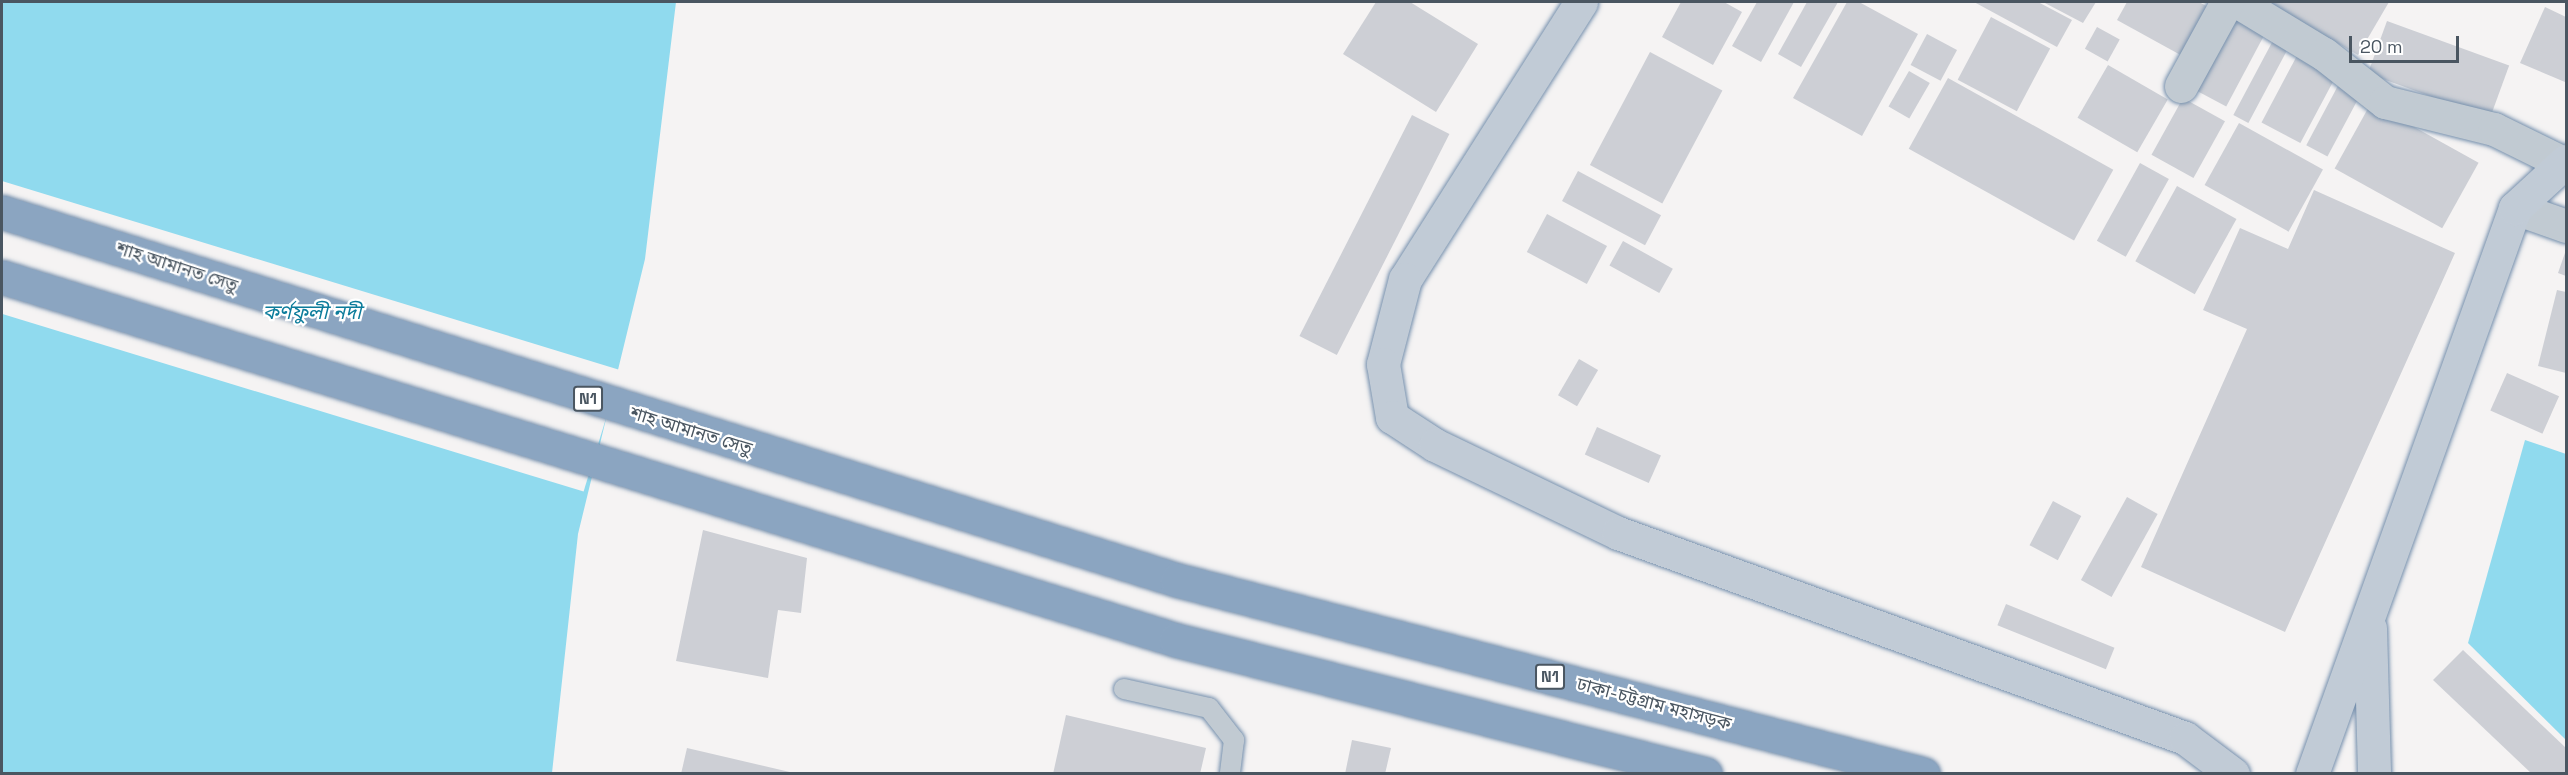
<!DOCTYPE html>
<meta charset="utf-8">
<style>
body{margin:0}
#map{position:relative;width:2568px;height:775px;overflow:hidden;background:#f5f3f3;font-family:"Space Grotesk","Noto Sans Bengali",sans-serif}
div>[style]{position:absolute}
[style*='--x']{left:calc(var(--x)*1px);top:calc(var(--y)*1px);width:calc(var(--w)*1px);rotate:calc(var(--a)*1deg)}
.water>*{inset:0;background:#90daee}
.pier>*{inset:0;background:#f5f3f3;transform-origin:0 0}
.building>*{inset:0;background:#cdcfd5;transform-origin:0 0}
.roads{filter:drop-shadow(0 0 2px #7690ad) drop-shadow(0 0 2px #7690ad)}
.lane>*{height:20px;margin:-10px;padding:0 10px;transform-origin:10px;border-radius:10px;background:#c1cad2}
.street>*{height:33px;margin:-16.5px;padding:0 16.5px;transform-origin:16.5px;border-radius:16.5px;background:#c1cad2}
.secondary>*{height:33px;margin:-16.5px;padding:0 16.5px;transform-origin:16.5px;border-radius:16.5px;background:#c1cbd6}
.highway>*{height:33px;margin:-16.5px;padding:0 16.5px;transform-origin:16.5px;border-radius:16.5px;background:#8ba5c1}
span{translate:-50% -50%;white-space:nowrap;text-align:center;line-height:1.15;-webkit-text-stroke:4.5px #fff;paint-order:stroke}
.shield-label span{padding:2px 4px;background:#fff;border:2px solid;border-radius:4px;-webkit-text-stroke-width:0}
.shield-label{font-size:16px;color:#4a5661;font-weight:700}
.street-label{font-size:18px;color:#4a5661}
.water-label{font-size:20px;color:#0c7c9b;font-style:italic}
.frame{position:absolute;inset:0;border:3px solid #4a5661;pointer-events:none}
.scale{position:absolute;left:2349px;top:36px;width:110px;height:27px;box-sizing:border-box;border:3px solid #4a5661;border-top:0;padding-left:8px;font-size:18px;line-height:21px;white-space:nowrap;color:#4a5661;-webkit-text-stroke:4px #fff;paint-order:stroke}
</style>
<div id="map">
<div class="water">
<div style="clip-path:polygon(2px 2px,676px 2px,645px 259px,578px 534px,552px 773px,2px 774px)"></div>
<div style="clip-path:polygon(2525px 440px,2566px 454px,2566px 740px,2468px 643px)"></div>
</div>
<div class="pier">
<div style="left:2px;top:181px;width:647px;height:127px;rotate:17deg"></div>
</div>
<div class="building">
<div style="clip-path:polygon(1376px 2px,1410px 2px,1478px 44px,1436px 112px,1343px 54px)"></div>
<div style="clip-path:polygon(1681px 2px,1724px 2px,1742px 12px,1713px 65px,1662px 37px)"></div>
<div style="clip-path:polygon(1757px 2px,1794px 2px,1761px 62px,1732px 46px)"></div>
<div style="clip-path:polygon(1807px 2px,1838px 2px,1801px 67px,1778px 54px)"></div>
<div style="clip-path:polygon(1847px 2px,1859px 2px,1918px 34px,1862px 136px,1793px 98px)"></div>
<div style="clip-path:polygon(1974px 2px,2038px 2px,2072px 20px,2057px 47px)"></div>
<div style="clip-path:polygon(2043px 2px,2096px 2px,2083px 23px)"></div>
<div style="clip-path:polygon(2127px 2px,2199px 2px,2212px 9px,2186px 58px,2117px 20px)"></div>
<div style="clip-path:polygon(2266px 2px,2389px 2px,2358px 55px)"></div>
<div style="clip-path:polygon(2545px 7px,2566px 17px,2565px 82px,2520px 63px)"></div>
<div style="left:2238px;top:12px;width:34px;height:89px;rotate:28deg"></div>
<div style="left:1991px;top:17px;width:67px;height:71px;rotate:28deg"></div>
<div style="left:2387px;top:21px;width:130px;height:56px;rotate:20deg"></div>
<div style="left:2097px;top:27px;width:26px;height:25px;rotate:29deg"></div>
<div style="left:2277px;top:33px;width:17px;height:93px;rotate:28deg"></div>
<div style="left:1927px;top:34px;width:34px;height:35px;rotate:28deg"></div>
<div style="left:2300px;top:50px;width:44px;height:82px;rotate:28deg"></div>
<div style="left:1650px;top:52px;width:82px;height:128px;rotate:28deg"></div>
<div style="left:2108px;top:65px;width:69px;height:61px;rotate:30deg"></div>
<div style="left:1909px;top:71px;width:24px;height:41px;rotate:30deg"></div>
<div style="left:1948px;top:78px;width:189px;height:81px;rotate:29deg"></div>
<div style="left:2341px;top:80px;width:24px;height:74px;rotate:28deg"></div>
<div style="left:2183px;top:98px;width:48px;height:65px;rotate:29deg"></div>
<div style="left:2371px;top:103px;width:123px;height:75px;rotate:29deg"></div>
<div style="left:1412px;top:115px;width:42px;height:248px;rotate:27deg"></div>
<div style="left:2239px;top:123px;width:96px;height:71px;rotate:29deg"></div>
<div style="left:2140px;top:163px;width:33px;height:89px;rotate:29deg"></div>
<div style="left:1578px;top:171px;width:94px;height:34px;rotate:28deg"></div>
<div style="left:2177px;top:186px;width:68px;height:86px;rotate:29deg"></div>
<div style="clip-path:polygon(2314px 190px,2455px 253px,2285px 632px,2141px 567px,2247px 329px,2203px 310px,2240px 228px,2288px 249px)"></div>
<div style="left:1547px;top:214px;width:68px;height:43px;rotate:28deg"></div>
<div style="left:1623px;top:241px;width:57px;height:28px;rotate:29deg"></div>
<div style="clip-path:polygon(2566px 250px,2566px 276px,2558px 273px)"></div>
<div style="clip-path:polygon(2557px 290px,2566px 292px,2566px 373px,2538px 366px)"></div>
<div style="left:1579px;top:359px;width:22px;height:42px;rotate:30deg"></div>
<div style="left:2507px;top:373px;width:57px;height:41px;rotate:24deg"></div>
<div style="left:1597px;top:427px;width:70px;height:30px;rotate:24deg"></div>
<div style="left:2127px;top:497px;width:35px;height:95px;rotate:29deg"></div>
<div style="left:2053px;top:501px;width:32px;height:50px;rotate:28deg"></div>
<div style="clip-path:polygon(703px 530px,807px 558px,801px 613px,778px 610px,768px 678px,676px 661px)"></div>
<div style="left:2006px;top:604px;width:117px;height:23px;rotate:22deg"></div>
<div style="clip-path:polygon(2463px 650px,2566px 748px,2566px 774px,2532px 774px,2433px 680px)"></div>
<div style="clip-path:polygon(1066px 715px,1206px 748px,1200px 774px,1053px 774px)"></div>
<div style="clip-path:polygon(1352px 740px,1391px 748px,1385px 774px,1345px 774px)"></div>
<div style="clip-path:polygon(687px 748px,794px 773px,793px 774px,681px 774px)"></div>
</div>
<div class="roads">
<div class="lane">
<div style="--x:1124;--y:689;--w:87;--a:12.6"></div>
<div style="--x:1209;--y:708;--w:41;--a:52"></div>
<div style="--x:1234;--y:740;--w:34;--a:97"></div>
</div>
<div class="street">
<div style="--x:2238;--y:2;--w:100;--a:31.2"></div>
<div style="--x:2324;--y:54;--w:78;--a:38.2"></div>
<div style="--x:2385;--y:102;--w:112;--a:13.9"></div>
<div style="--x:2494;--y:129;--w:79;--a:26.2"></div>
<div style="--x:2181;--y:86;--w:96;--a:-61.3"></div>
<div style="--x:2515;--y:208;--w:54;--a:19.4"></div>
</div>
<div class="secondary">
<div style="--x:1581;--y:2;--w:328;--a:122.4"></div>
<div style="--x:1405;--y:279;--w:88;--a:104.5"></div>
<div style="--x:1383;--y:364;--w:54;--a:80.4"></div>
<div style="--x:1392;--y:417;--w:51;--a:33.1"></div>
<div style="--x:1435;--y:445;--w:203;--a:25.7"></div>
<div style="--x:1618;--y:533;--w:603;--a:19.88"></div>
<div style="--x:2185;--y:738;--w:60;--a:36.9"></div>
<div style="--x:2370;--y:628;--w:146;--a:88.4"></div>
<div style="--x:2312;--y:774;--w:601;--a:-70.27"></div>
<div style="--x:2515;--y:208;--w:69;--a:-42.7"></div>
</div>
<div class="highway">
<div style="--x:2;--y:212;--w:1231;--a:17.39"></div>
<div style="--x:1177;--y:580;--w:771;--a:14.58"></div>
<div style="--x:2;--y:277;--w:1229;--a:17.18"></div>
<div style="--x:1176;--y:640;--w:546;--a:14.21"></div>
</div>
</div>
<div class="shield-label">
<span style="left:588px;top:399px">N1</span>
<span style="left:1550px;top:677px">N1</span>
</div>
<div class="street-label">
<span style="left:177px;top:267px;rotate:18deg">শাহ আমানত সেতু</span>
<span style="left:691px;top:431px;rotate:17deg">শাহ আমানত সেতু</span>
<span style="left:1654px;top:704px;rotate:15deg">ঢাকা-চট্টগ্রাম মহাসড়ক</span>
</div>
<div class="water-label">
<span style="left:312px;top:312px">কর্ণফুলী নদী</span>
</div>
<div class="frame"></div>
<div class="scale">20 m</div>
</div>
